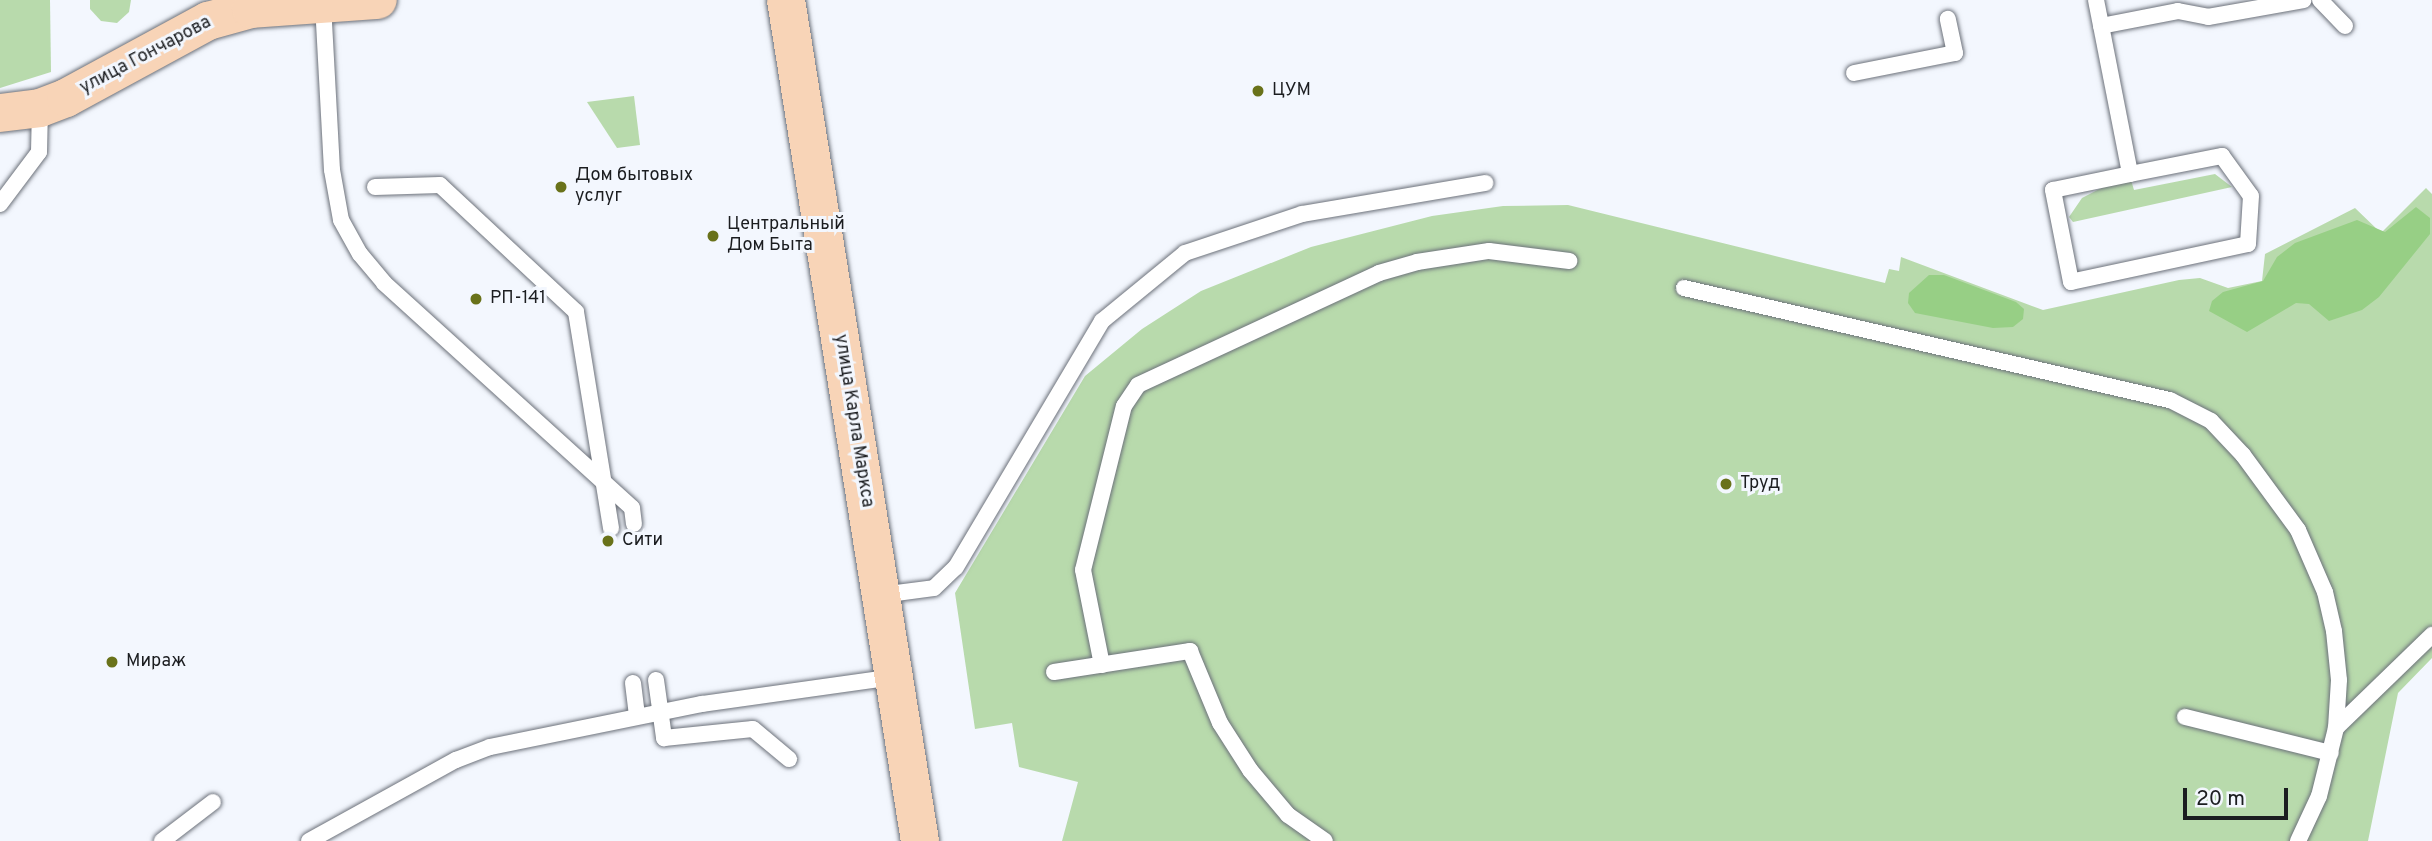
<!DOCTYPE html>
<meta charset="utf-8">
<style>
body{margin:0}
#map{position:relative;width:2432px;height:841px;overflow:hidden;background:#f3f7fe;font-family:Overpass,sans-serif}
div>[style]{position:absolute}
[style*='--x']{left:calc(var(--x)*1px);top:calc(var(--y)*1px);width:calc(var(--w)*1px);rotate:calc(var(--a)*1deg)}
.green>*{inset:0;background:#b8daac}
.forest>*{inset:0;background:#97cf85}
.roads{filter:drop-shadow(0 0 2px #6c717a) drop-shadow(0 0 2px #6c717a)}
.service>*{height:16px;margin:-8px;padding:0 8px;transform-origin:8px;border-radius:8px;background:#fff}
.secondary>*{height:38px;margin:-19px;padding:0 19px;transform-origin:19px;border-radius:19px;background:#f8d4b7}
.dots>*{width:19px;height:19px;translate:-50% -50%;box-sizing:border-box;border:4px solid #f3f7fe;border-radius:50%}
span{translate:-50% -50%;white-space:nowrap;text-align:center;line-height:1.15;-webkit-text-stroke:6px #f3f7fe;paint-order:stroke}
.street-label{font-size:18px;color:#1b1d20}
.poi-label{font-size:18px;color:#1b1d20}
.left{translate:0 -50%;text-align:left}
.scale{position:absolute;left:2183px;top:788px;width:105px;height:32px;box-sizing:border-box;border:4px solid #1b1d20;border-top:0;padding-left:9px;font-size:21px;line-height:24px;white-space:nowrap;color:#1b1d20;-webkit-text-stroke:5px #f3f7fe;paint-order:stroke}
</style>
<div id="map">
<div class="green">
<div style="clip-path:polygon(0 0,50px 0,51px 72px,0 88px)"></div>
<div style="clip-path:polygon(131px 0,129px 12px,117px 23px,101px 21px,90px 9px,90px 0)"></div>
<div style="clip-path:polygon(634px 96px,640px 145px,617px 148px,587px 102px)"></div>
<div style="clip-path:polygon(2215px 174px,2232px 187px,2073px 222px,2069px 217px,2082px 198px,2107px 185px,2131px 180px,2134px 190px)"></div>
<div style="clip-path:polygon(2426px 188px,2432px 194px,2432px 658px,2398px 693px,2368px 841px,1062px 841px,1078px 782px,1019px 767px,1012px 723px,975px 729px,955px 593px,1085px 376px,1142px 329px,1201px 291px,1311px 247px,1432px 216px,1503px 206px,1568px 205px,1885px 283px,1889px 269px,1899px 271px,1901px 257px,2043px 310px,2179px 280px,2200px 278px,2228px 288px,2262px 281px,2265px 254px,2355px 208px,2381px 233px)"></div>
</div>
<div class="forest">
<div style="clip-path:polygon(2416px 207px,2430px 218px,2430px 234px,2379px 297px,2362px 310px,2329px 321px,2309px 304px,2296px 303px,2247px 332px,2209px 311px,2212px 301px,2223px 292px,2263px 281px,2277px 257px,2295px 243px,2357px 220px,2385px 232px)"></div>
<div style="clip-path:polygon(1929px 275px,1944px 275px,2016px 302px,2024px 309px,2023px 319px,2013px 327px,1993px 328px,1915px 313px,1908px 303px,1909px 293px)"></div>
</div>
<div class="roads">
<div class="service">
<div style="--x:2096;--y:0;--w:177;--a:78.9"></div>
<div style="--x:2130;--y:174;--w:94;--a:-11.1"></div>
<div style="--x:2222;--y:156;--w:49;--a:54.1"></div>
<div style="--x:2251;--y:196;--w:48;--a:93.6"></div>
<div style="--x:2248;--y:244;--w:181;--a:167.9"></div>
<div style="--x:2071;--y:282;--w:94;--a:-101.1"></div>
<div style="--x:2053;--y:190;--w:79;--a:-11.7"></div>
<div style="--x:2320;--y:0;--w:36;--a:46"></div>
<div style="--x:323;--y:4;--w:166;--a:86.9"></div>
<div style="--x:332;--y:170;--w:51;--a:79.8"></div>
<div style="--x:341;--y:220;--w:39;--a:61"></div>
<div style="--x:360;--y:254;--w:38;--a:50"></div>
<div style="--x:384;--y:283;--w:335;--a:42.2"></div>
<div style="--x:632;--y:508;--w:16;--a:83"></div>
<div style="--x:2101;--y:26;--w:78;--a:-11"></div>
<div style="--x:2178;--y:11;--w:31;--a:11"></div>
<div style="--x:2208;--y:17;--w:97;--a:-10"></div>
<div style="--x:1854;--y:73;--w:103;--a:-11.2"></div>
<div style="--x:1955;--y:53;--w:35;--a:-102"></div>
<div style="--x:375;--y:187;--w:65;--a:-1.8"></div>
<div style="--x:440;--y:185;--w:186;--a:43"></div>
<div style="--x:576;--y:312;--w:219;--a:80.8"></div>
<div style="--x:0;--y:204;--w:65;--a:-53.1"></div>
<div style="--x:39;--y:152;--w:44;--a:-88.7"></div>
<div style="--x:1684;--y:288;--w:499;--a:13"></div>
<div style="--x:2170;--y:400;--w:46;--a:27.1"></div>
<div style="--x:2211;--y:421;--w:47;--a:46.7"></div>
<div style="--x:2243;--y:455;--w:93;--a:53.7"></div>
<div style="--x:2298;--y:530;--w:68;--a:66.5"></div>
<div style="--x:2325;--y:592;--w:40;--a:77"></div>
<div style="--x:2334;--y:631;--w:49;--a:84.2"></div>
<div style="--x:2339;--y:680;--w:48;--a:93.6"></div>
<div style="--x:2336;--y:728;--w:70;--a:104"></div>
<div style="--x:2319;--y:796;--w:50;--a:115"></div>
<div style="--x:881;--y:595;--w:53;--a:-7.5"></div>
<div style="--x:934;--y:588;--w:30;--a:-44"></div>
<div style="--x:956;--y:567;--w:286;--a:-59.3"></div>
<div style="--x:1102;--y:321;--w:107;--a:-39.3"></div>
<div style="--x:1185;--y:253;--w:123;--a:-18.4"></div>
<div style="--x:1302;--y:214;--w:186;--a:-9.6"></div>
<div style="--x:1102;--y:665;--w:97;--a:-101.3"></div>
<div style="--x:1083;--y:570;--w:169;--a:-76"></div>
<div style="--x:1124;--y:406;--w:25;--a:-56"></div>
<div style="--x:1138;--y:385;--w:266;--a:-24.9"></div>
<div style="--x:1379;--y:273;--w:40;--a:-16"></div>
<div style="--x:1417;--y:262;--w:73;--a:-8.7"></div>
<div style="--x:1489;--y:251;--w:81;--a:7.1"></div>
<div style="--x:1054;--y:672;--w:138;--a:-8.8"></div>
<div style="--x:1190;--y:651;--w:78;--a:67.4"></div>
<div style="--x:1220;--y:723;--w:56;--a:57.4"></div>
<div style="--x:1250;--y:770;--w:59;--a:49.8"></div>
<div style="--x:1288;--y:815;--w:45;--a:35.1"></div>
<div style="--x:656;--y:680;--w:59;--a:82.1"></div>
<div style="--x:664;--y:738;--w:89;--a:-5.8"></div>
<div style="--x:753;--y:729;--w:47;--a:39.8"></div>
<div style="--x:633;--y:683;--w:33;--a:83"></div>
<div style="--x:2185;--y:717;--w:150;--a:13.9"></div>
<div style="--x:2336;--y:728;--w:134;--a:-44.1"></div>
<div style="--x:162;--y:841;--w:64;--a:-37.4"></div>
<div style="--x:309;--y:841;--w:168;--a:-28.9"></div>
<div style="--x:456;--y:760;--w:36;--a:-21"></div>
<div style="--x:490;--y:747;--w:216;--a:-11.5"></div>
<div style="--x:702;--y:704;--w:194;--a:-8"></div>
</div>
<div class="secondary">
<div style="--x:786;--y:0;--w:852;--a:80.95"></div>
<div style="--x:0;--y:113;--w:40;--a:-7.1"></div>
<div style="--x:40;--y:108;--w:28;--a:-21"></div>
<div style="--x:66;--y:98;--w:162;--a:-28.5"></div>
<div style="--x:208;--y:21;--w:45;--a:-15.6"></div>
<div style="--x:251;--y:9;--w:127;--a:-4.1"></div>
</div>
</div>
<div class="dots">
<div style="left:1258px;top:91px;background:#69721a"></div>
<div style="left:561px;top:187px;background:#69721a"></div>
<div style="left:713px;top:236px;background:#69721a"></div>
<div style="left:476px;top:299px;background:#69721a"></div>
<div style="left:1726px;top:484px;background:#69721a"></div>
<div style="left:608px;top:541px;background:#69721a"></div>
<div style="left:112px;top:662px;background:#69721a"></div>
</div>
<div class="street-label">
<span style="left:146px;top:56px;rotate:-28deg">улица Гончарова</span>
<span style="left:853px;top:421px;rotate:81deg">улица Карла Маркса</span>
</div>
<div class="poi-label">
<span class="left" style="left:1272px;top:91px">ЦУМ</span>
<span class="left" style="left:575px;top:187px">Дом бытовых<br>услуг</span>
<span class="left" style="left:727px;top:236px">Центральный<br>Дом Быта</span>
<span class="left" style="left:490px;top:299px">РП-141</span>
<span class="left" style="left:1740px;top:484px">Труд</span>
<span class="left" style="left:622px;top:541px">Сити</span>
<span class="left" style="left:126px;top:662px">Мираж</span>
</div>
<div class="scale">20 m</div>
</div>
